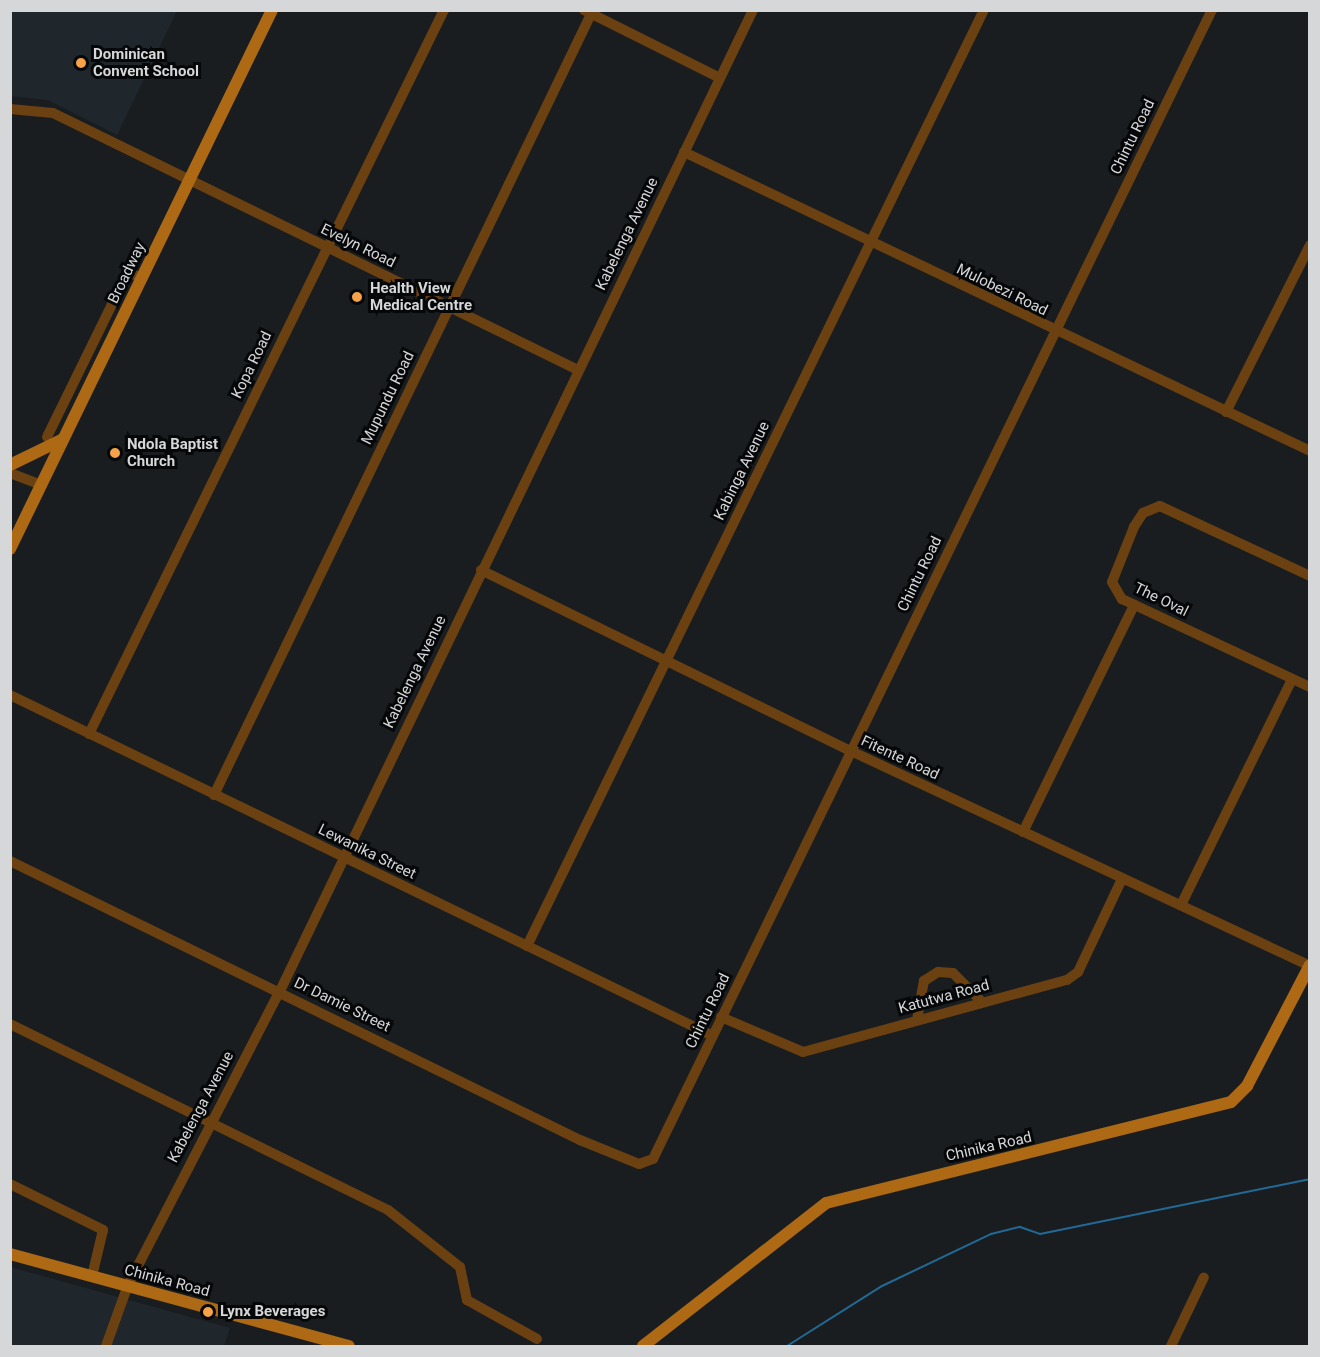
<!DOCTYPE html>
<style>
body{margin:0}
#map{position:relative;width:1320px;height:1357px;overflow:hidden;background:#1a1d1f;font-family:Roboto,sans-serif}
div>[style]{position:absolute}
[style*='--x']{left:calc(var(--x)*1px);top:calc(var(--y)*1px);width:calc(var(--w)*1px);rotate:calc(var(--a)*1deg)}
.built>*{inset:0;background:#1f272c}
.stream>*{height:2px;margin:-1px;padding:0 1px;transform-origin:1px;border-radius:1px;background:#216a97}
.minor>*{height:10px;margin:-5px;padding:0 5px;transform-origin:5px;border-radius:5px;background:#6b4112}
.major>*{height:12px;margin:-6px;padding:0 6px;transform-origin:6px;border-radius:6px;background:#ad6913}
.dots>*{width:16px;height:16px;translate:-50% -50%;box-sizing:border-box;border:3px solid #060708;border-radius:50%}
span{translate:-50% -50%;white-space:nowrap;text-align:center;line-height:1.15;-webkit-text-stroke:6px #060708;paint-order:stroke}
.poi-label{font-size:15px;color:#d5d7d8;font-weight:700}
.left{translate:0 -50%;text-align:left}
.street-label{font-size:15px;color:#d5d7d8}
.frame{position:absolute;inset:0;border:12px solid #d5d7d8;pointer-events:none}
</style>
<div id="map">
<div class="built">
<div style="clip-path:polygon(11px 10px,177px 10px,177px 11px,117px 135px,48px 100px,11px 96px)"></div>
<div style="clip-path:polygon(10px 1267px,230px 1328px,224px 1346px,11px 1346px)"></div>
</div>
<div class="stream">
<div style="--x:787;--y:1346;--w:112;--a:-32.3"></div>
<div style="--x:882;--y:1286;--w:121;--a:-25.5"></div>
<div style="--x:991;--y:1234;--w:30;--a:-14"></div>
<div style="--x:1020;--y:1227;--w:21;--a:19"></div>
<div style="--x:1040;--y:1234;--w:276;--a:-11.5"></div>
</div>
<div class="minor">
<div style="--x:584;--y:10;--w:152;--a:26.6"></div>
<div style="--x:10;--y:109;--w:43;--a:5.3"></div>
<div style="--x:53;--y:113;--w:585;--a:26.08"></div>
<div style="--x:684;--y:152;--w:694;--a:25.53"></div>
<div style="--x:1226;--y:412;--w:187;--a:-63.3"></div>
<div style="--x:47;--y:437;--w:184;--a:-63.9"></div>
<div style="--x:128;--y:272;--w:15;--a:23"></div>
<div style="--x:10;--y:473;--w:34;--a:21"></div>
<div style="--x:481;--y:570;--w:412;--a:26.1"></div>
<div style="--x:851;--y:751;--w:502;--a:25.09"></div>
<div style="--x:1310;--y:576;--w:166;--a:-155"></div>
<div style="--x:1160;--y:506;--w:18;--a:158"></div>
<div style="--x:1143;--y:513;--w:17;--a:123"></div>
<div style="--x:1134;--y:527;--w:59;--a:111.8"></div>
<div style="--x:1112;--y:582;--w:20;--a:60"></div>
<div style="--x:1122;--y:599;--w:208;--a:25.1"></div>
<div style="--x:10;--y:695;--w:779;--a:25.87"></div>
<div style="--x:89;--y:734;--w:806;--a:-63.88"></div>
<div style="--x:214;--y:795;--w:867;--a:-64.23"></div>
<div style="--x:1023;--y:832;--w:253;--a:-63.9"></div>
<div style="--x:10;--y:861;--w:635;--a:26.08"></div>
<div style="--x:580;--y:1140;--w:64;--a:22.1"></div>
<div style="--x:639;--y:1164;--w:15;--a:-20"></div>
<div style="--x:653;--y:1159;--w:1278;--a:-64.06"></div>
<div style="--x:1181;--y:905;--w:252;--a:-63.8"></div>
<div style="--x:527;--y:946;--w:1042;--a:-63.98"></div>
<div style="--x:721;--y:1017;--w:89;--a:23.1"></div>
<div style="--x:803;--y:1052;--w:274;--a:-15.3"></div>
<div style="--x:1067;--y:980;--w:14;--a:-36"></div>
<div style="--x:1078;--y:972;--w:103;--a:-64.7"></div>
<div style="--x:917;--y:1020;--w:40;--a:-80"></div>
<div style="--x:924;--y:981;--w:17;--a:-33"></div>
<div style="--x:938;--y:972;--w:15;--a:4"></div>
<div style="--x:953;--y:973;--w:41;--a:45"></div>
<div style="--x:10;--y:1024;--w:421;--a:26.2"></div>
<div style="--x:388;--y:1210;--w:92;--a:38.4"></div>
<div style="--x:460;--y:1267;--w:34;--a:78"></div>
<div style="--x:467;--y:1300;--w:80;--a:29.1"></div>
<div style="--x:10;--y:1184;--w:104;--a:26.3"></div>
<div style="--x:103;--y:1230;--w:47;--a:103.4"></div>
<div style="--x:106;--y:1346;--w:65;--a:-70.2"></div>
<div style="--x:128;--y:1285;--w:331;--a:-62.7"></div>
<div style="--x:280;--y:991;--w:1089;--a:-64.26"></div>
<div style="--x:1171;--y:1346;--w:76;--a:-64.4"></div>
</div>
<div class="major">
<div style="--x:10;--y:465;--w:59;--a:-26.1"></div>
<div style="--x:10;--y:549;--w:599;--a:-64.08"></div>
<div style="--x:10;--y:1254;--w:351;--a:15.2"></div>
<div style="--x:643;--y:1346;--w:232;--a:-38"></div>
<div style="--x:826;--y:1203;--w:417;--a:-14"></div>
<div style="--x:1231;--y:1102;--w:23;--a:-45"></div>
<div style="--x:1247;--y:1086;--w:136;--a:-62.5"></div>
</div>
<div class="dots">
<div style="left:81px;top:63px;background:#f6a248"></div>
<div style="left:357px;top:297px;background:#f6a248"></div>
<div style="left:115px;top:453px;background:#f6a248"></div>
<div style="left:208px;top:1312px;background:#f6a248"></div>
</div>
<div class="poi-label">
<span class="left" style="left:93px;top:63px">Dominican<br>Convent School</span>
<span class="left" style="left:370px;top:297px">Health View<br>Medical Centre</span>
<span class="left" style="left:127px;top:453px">Ndola Baptist<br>Church</span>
<span class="left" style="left:220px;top:1312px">Lynx Beverages</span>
</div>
<div class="street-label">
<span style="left:1133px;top:137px;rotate:-64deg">Chintu Road</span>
<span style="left:627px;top:234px;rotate:-64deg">Kabelenga Avenue</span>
<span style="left:358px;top:246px;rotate:26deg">Evelyn Road</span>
<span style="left:127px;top:273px;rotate:-64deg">Broadway</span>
<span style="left:1002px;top:290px;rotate:26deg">Mulobezi Road</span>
<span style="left:252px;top:365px;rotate:-64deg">Kopa Road</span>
<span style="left:388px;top:398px;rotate:-64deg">Mupundu Road</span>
<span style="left:742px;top:471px;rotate:-64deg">Kabinga Avenue</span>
<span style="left:920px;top:574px;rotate:-64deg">Chintu Road</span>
<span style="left:1161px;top:600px;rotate:26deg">The Oval</span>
<span style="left:415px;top:672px;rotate:-64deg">Kabelenga Avenue</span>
<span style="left:900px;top:758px;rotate:25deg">Fitente Road</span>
<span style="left:367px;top:852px;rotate:26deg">Lewanika Street</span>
<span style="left:944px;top:997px;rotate:-15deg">Katutwa Road</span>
<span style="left:342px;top:1005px;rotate:26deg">Dr Damie Street</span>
<span style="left:708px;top:1011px;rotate:-64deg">Chintu Road</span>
<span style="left:201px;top:1107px;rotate:-62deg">Kabelenga Avenue</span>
<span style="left:989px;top:1147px;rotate:-13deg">Chinika Road</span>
<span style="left:167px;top:1281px;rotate:15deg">Chinika Road</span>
</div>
<div class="frame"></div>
</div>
